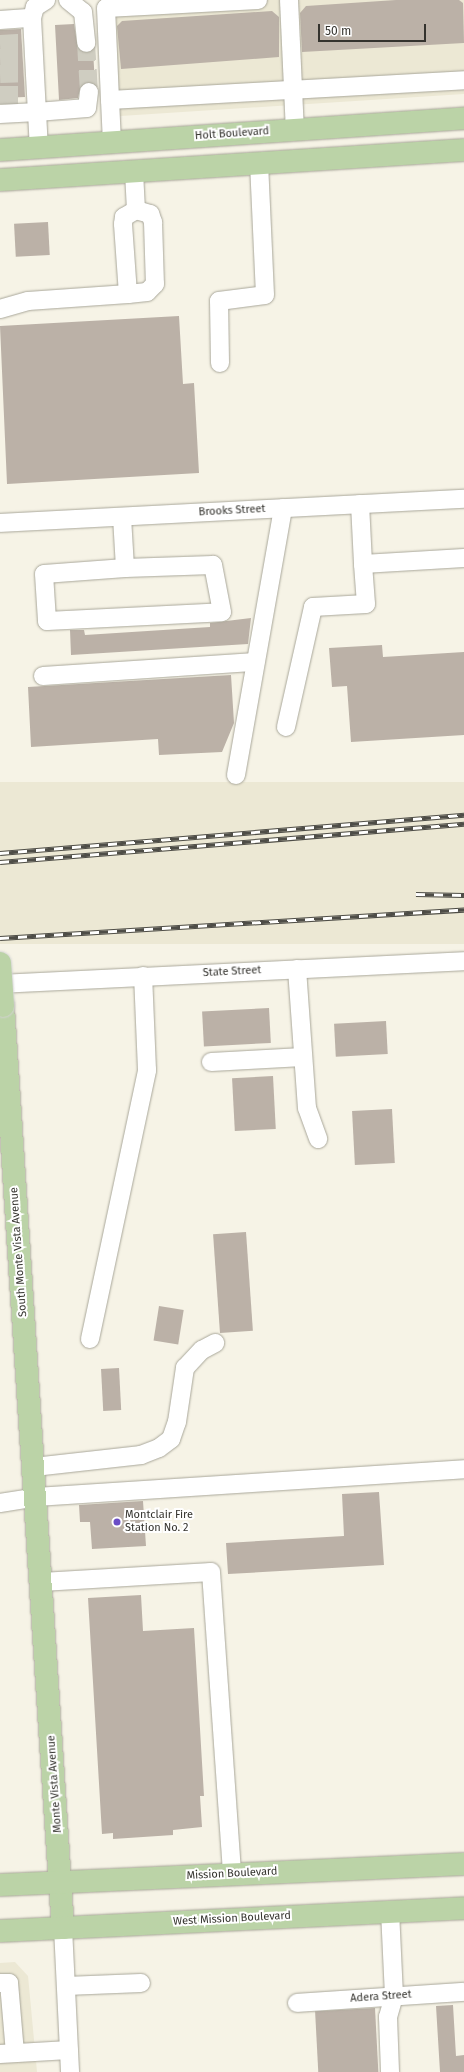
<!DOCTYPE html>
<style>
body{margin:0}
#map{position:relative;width:464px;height:2072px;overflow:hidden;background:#f6f3e6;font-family:"Fira Sans",sans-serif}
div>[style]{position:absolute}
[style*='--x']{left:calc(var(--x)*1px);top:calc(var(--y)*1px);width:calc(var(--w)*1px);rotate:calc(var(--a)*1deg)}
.built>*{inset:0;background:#ece8d4;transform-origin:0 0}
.building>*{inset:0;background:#bbb1a7;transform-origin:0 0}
.minor-tunnel>*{height:18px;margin-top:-9px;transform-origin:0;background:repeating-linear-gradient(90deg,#cfcdc1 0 18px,transparent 0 27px)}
.roads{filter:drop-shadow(0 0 1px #a9a79a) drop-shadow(0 0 1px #a9a79a)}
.minor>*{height:18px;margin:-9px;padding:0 9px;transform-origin:9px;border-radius:9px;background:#fff}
.major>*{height:22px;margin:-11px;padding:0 11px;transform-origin:11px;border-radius:11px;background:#bbd3a7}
.rail>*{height:4.5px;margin-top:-2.25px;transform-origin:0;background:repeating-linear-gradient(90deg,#fff 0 9px,#4e4d47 0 18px);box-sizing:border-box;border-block:1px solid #4e4d47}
.bridges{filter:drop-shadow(0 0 1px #d2d2d1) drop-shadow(0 0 1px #d2d2d1)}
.major-bridge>*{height:22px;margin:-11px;padding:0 11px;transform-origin:11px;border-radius:11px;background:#bbd3a7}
.dots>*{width:11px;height:11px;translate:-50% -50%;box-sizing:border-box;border:2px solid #fff;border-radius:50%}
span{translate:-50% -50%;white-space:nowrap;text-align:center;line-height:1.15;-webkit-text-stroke:4px #fff;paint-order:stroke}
.street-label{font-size:11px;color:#34332e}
.poi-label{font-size:11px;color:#34332e}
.left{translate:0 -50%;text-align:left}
.scale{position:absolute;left:318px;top:24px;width:108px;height:18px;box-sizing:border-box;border:2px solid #34332e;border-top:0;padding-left:5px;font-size:12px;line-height:14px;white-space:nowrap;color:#34332e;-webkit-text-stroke:3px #fff;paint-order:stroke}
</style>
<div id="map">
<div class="built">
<div style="clip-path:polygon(100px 0,464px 0,464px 94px,105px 117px)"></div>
<div style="left:464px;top:782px;width:162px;height:466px;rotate:90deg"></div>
<div style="clip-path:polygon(15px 1962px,28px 1976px,37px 2072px,0 2072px,0 1963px)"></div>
</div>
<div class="building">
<div style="clip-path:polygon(396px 0,459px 0,463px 3px,464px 43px,302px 52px,300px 13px,306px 6px)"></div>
<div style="clip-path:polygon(272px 11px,279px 17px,279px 57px,121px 69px,117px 26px,122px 21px)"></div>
<div style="clip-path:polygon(74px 24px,78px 49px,87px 53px,93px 50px,95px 84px,81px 85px,78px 98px,59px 100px,55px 25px)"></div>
<div style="clip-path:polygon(21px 29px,25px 97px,0 98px,0 30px)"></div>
<div style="left:48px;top:222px;width:33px;height:34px;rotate:87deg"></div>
<div style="clip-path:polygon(179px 316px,183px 384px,194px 383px,199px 473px,7px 484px,0 326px)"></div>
<div style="clip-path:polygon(251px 618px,248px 644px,71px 655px,70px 630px,84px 630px,85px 635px,210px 627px,210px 623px)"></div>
<div style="clip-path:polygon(382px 645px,383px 657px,464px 652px,464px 735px,351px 742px,347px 686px,332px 687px,329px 648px)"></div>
<div style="clip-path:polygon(231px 675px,234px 723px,222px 752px,159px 755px,158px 739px,31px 747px,28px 687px)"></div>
<div style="left:269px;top:1008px;width:35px;height:67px;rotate:87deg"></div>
<div style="left:386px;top:1021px;width:33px;height:52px;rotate:87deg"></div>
<div style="left:273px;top:1076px;width:53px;height:41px;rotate:87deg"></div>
<div style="left:392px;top:1109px;width:54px;height:40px;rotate:87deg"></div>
<div style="left:246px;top:1232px;width:99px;height:33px;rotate:86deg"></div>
<div style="left:159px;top:1306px;width:25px;height:35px;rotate:9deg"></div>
<div style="left:119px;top:1368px;width:42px;height:18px;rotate:87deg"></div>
<div style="clip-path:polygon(379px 1492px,384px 1565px,228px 1574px,226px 1543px,344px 1536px,342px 1494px)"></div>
<div style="clip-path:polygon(143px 1501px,146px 1546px,92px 1549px,90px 1522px,80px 1522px,79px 1505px)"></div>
<div style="clip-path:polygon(141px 1595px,143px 1631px,194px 1628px,204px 1796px,200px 1796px,202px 1827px,173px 1830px,173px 1835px,113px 1839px,113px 1833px,102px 1834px,88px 1598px)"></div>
<div style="clip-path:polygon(453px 2005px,456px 2056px,464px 2055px,464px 2072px,440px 2072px,436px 2006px)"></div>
<div style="left:375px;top:2008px;width:64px;height:60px;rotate:87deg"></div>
</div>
<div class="minor-tunnel">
<div style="--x:86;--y:43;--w:49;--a:86.5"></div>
<div style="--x:0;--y:44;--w:22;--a:-3"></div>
<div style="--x:0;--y:58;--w:23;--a:-2"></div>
<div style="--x:0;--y:74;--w:23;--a:-2"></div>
<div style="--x:0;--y:95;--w:25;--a:0"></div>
</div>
<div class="roads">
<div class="minor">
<div style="--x:68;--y:0;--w:19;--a:39"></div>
<div style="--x:83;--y:12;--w:31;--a:84"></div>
<div style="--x:258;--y:0;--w:152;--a:177"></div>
<div style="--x:106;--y:8;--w:92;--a:87.5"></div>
<div style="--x:110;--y:100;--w:355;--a:-3.2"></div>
<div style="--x:289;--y:0;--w:130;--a:87.4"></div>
<div style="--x:32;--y:18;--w:94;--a:87"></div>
<div style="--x:37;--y:112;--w:50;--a:-4.6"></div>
<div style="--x:87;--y:108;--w:16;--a:-83"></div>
<div style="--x:0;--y:20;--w:32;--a:-4"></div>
<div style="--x:32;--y:18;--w:11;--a:-75"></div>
<div style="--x:35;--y:7;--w:13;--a:-32"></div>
<div style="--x:110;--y:100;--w:43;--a:87.3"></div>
<div style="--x:0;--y:114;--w:37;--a:-3"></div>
<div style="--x:37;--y:112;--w:36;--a:87"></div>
<div style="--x:134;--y:172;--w:38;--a:87"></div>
<div style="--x:136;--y:210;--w:15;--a:16"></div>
<div style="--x:150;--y:214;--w:9;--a:69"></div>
<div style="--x:153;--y:222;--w:62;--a:88.2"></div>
<div style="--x:155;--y:284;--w:11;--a:135"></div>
<div style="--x:147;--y:292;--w:19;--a:174"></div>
<div style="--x:128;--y:294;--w:70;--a:-94.1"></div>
<div style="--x:123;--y:224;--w:7;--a:-82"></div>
<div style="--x:124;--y:217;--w:14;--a:-30"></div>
<div style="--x:0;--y:309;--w:29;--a:-16"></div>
<div style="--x:28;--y:301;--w:100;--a:-4"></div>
<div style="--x:220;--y:363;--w:62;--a:-90.9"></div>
<div style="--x:219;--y:301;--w:46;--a:-7.4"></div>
<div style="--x:265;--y:295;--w:131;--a:-92.6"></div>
<div style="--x:360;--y:504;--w:60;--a:87.1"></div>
<div style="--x:363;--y:564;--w:101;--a:-3.4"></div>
<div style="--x:122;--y:517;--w:51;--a:86.6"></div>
<div style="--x:125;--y:568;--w:81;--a:175.8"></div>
<div style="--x:44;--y:574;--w:47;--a:86.3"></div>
<div style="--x:47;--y:621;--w:175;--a:-2.9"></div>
<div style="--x:222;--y:612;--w:48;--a:-100.8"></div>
<div style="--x:213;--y:565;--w:88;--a:178"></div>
<div style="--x:0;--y:523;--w:465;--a:-3"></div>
<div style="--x:43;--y:676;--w:213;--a:-3.8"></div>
<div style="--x:286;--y:727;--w:123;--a:-77.3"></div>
<div style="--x:313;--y:607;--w:53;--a:-3.2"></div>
<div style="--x:366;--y:604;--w:40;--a:-94.3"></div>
<div style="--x:236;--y:775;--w:271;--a:-80"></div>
<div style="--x:297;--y:969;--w:139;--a:85.9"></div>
<div style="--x:307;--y:1108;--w:33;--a:70"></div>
<div style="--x:0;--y:984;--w:465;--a:-2.8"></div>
<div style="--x:211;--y:1062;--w:92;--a:-3.1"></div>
<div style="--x:90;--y:1339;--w:275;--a:-78"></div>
<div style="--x:147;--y:1070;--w:94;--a:-92.4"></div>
<div style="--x:34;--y:1467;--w:108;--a:-6.4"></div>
<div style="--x:141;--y:1455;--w:19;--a:-21"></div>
<div style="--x:159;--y:1448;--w:15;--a:-37"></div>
<div style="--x:171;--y:1439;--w:18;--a:-71"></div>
<div style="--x:177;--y:1422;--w:55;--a:-81.6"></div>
<div style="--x:185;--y:1368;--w:25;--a:-47"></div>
<div style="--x:202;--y:1350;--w:15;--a:-28"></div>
<div style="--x:0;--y:1503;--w:36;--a:-9"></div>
<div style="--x:36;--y:1497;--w:429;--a:-3.7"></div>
<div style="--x:42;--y:1582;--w:169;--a:-3.4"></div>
<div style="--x:211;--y:1572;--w:303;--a:86"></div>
<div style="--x:390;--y:1911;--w:85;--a:87.3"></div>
<div style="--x:394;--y:1996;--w:22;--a:106"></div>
<div style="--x:388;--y:2017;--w:55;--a:87.9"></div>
<div style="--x:63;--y:1928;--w:144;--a:87.2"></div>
<div style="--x:0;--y:1983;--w:9;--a:0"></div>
<div style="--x:9;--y:1983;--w:70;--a:85.1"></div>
<div style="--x:66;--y:1986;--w:75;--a:-2.3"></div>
<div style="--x:297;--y:2003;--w:167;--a:-3.8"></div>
<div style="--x:0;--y:2054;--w:69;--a:-3.3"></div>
</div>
<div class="major">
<div style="--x:0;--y:150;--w:465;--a:-3.9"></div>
<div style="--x:0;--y:180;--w:465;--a:-3.7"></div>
<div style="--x:3;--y:1006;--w:924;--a:86.28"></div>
<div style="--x:0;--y:1885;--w:464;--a:-2.6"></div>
<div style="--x:0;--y:1931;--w:465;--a:-2.8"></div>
</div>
</div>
<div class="rail">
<div style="--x:0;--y:853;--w:466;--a:-4.7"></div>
<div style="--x:0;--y:862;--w:466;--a:-4.7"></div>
<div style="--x:416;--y:894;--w:48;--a:1.2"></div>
<div style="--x:0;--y:938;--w:465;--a:-3.5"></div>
</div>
<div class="bridges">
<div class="major-bridge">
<div style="--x:0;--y:963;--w:43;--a:86"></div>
</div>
</div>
<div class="dots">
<div style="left:117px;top:1522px;background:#6a4dc6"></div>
</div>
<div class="street-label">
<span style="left:232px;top:134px;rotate:-4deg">Holt Boulevard</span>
<span style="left:232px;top:511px;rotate:-3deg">Brooks Street</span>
<span style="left:232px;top:972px;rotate:-3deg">State Street</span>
<span style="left:19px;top:1252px;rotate:-94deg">South Monte Vista Avenue</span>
<span style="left:55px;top:1784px;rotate:-94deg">Monte Vista Avenue</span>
<span style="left:232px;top:1874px;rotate:-3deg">Mission Boulevard</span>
<span style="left:232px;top:1919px;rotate:-3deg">West Mission Boulevard</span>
<span style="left:381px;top:1997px;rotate:-4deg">Adera Street</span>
</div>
<div class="poi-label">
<span class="left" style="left:125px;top:1522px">Montclair Fire<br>Station No. 2</span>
</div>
<div class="scale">50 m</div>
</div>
